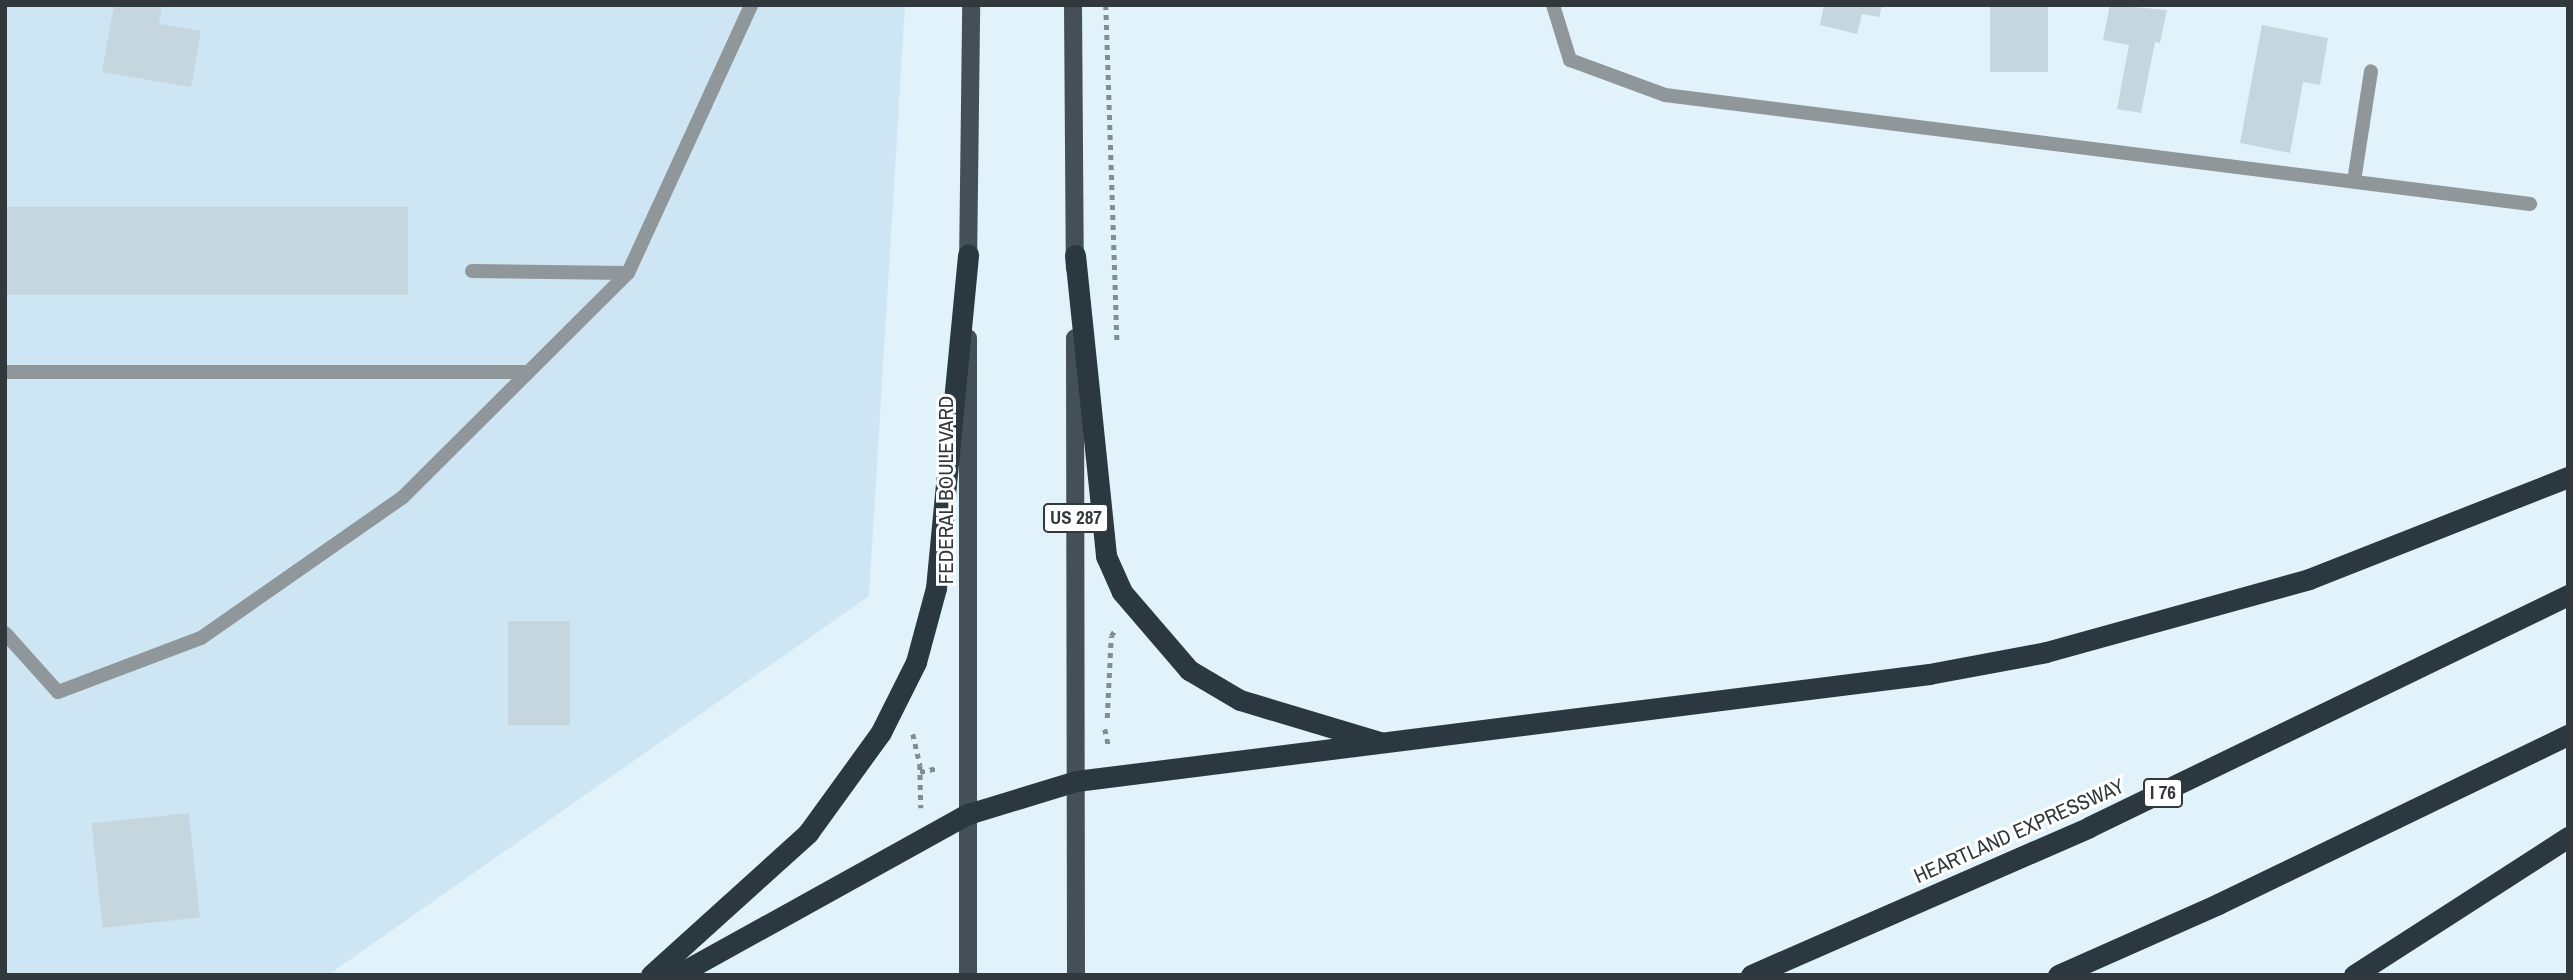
<!DOCTYPE html>
<style>
body{margin:0}
#map{position:relative;width:2573px;height:980px;overflow:hidden;background:#e1f2fa;font-family:"Archivo Narrow",sans-serif}
div>[style]{position:absolute}
[style*='--x']{left:calc(var(--x)*1px);top:calc(var(--y)*1px);width:calc(var(--w)*1px);rotate:calc(var(--a)*1deg)}
.built>*{inset:0;background:#cee6f3}
.building>*{inset:0;background:#c6d6de;transform-origin:0 0}
.path>*{height:4.5px;margin-top:-2.25px;transform-origin:0;background:repeating-linear-gradient(90deg,#828d93 0 5px,transparent 0 10px)}
.lane>*{height:14px;margin:-7px;padding:0 7px;transform-origin:7px;border-radius:7px;background:#90979b}
.primary>*{height:18px;margin:-9px;padding:0 9px;transform-origin:9px;border-radius:9px;background:#455056}
.highway>*{height:21px;margin:-10.5px;padding:0 10.5px;transform-origin:10.5px;border-radius:10.5px;background:#2b383f}
span{translate:-50% -50%;white-space:nowrap;text-align:center;line-height:1.15;-webkit-text-stroke:6px #fff;paint-order:stroke}
.shield-label span{padding:2px 5px;background:#fff;border:2px solid;border-radius:5px;-webkit-text-stroke-width:0}
.shield-label{font-size:19px;color:#32393c;font-weight:700}
.street-label{font-size:21px;color:#32393c}
.frame{position:absolute;inset:0;border:7px solid #32393c;pointer-events:none}
</style>
<div id="map">
<div class="built">
<div style="clip-path:polygon(5px 5px,905px 5px,869px 596px,328px 975px,5px 975px)"></div>
</div>
<div class="building">
<div style="clip-path:polygon(114px 5px,162px 5px,159px 24px,201px 31px,191px 87px,102px 72px)"></div>
<div style="clip-path:polygon(1824px 5px,1882px 5px,1879px 17px,1862px 14px,1857px 34px,1820px 25px)"></div>
<div style="left:1990px;top:5px;width:58px;height:67px"></div>
<div style="clip-path:polygon(2110px 5px,2167px 10px,2160px 43px,2155px 42px,2141px 113px,2117px 109px,2129px 45px,2103px 40px)"></div>
<div style="clip-path:polygon(2262px 25px,2328px 38px,2320px 85px,2303px 82px,2290px 153px,2240px 143px)"></div>
<div style="left:5px;top:207px;width:403px;height:88px"></div>
<div style="left:508px;top:621px;width:62px;height:104px"></div>
<div style="left:189px;top:813px;width:105px;height:98px;rotate:84deg"></div>
</div>
<div class="path">
<div style="--x:1106;--y:5;--w:335;--a:88.1"></div>
<div style="--x:1107;--y:718;--w:82;--a:-87.2"></div>
<div style="--x:1111;--y:636;--w:7;--a:-56"></div>
<div style="--x:1105;--y:729;--w:19;--a:78"></div>
<div style="--x:913;--y:734;--w:32;--a:77"></div>
<div style="--x:920;--y:765;--w:43;--a:88.7"></div>
<div style="--x:920;--y:772;--w:18;--a:-13"></div>
</div>
<div class="lane">
<div style="--x:1553;--y:5;--w:58;--a:72.8"></div>
<div style="--x:1570;--y:60;--w:101;--a:20.2"></div>
<div style="--x:1665;--y:95;--w:872;--a:7.18"></div>
<div style="--x:2354;--y:181;--w:111;--a:-81.2"></div>
<div style="--x:472;--y:271;--w:156;--a:0.7"></div>
<div style="--x:628;--y:273;--w:295;--a:-65.3"></div>
<div style="--x:5;--y:372;--w:523;--a:0"></div>
<div style="--x:5;--y:633;--w:79;--a:48.1"></div>
<div style="--x:58;--y:692;--w:153;--a:-20.7"></div>
<div style="--x:201;--y:638;--w:246;--a:-34.9"></div>
<div style="--x:403;--y:497;--w:317;--a:-44.9"></div>
</div>
<div class="primary">
<div style="--x:1073;--y:5;--w:263;--a:89.6"></div>
<div style="--x:968;--y:268;--w:263;--a:-89.3"></div>
<div style="--x:1075;--y:338;--w:637;--a:89.91"></div>
<div style="--x:968;--y:975;--w:637;--a:-90"></div>
</div>
<div class="highway">
<div style="--x:1075;--y:255;--w:303;--a:84.1"></div>
<div style="--x:1106;--y:556;--w:39;--a:66"></div>
<div style="--x:1122;--y:592;--w:103;--a:49.3"></div>
<div style="--x:1189;--y:670;--w:59;--a:30.5"></div>
<div style="--x:1240;--y:700;--w:146;--a:16.7"></div>
<div style="--x:651;--y:975;--w:212;--a:-42.1"></div>
<div style="--x:808;--y:833;--w:125;--a:-54.1"></div>
<div style="--x:881;--y:732;--w:78;--a:-63.4"></div>
<div style="--x:916;--y:662;--w:77;--a:-74.9"></div>
<div style="--x:936;--y:588;--w:335;--a:-84.5"></div>
<div style="--x:677;--y:975;--w:333;--a:-29"></div>
<div style="--x:968;--y:814;--w:113;--a:-17"></div>
<div style="--x:1076;--y:781;--w:860;--a:-7.15"></div>
<div style="--x:1929;--y:674;--w:119;--a:-10.6"></div>
<div style="--x:2046;--y:652;--w:273;--a:-15.5"></div>
<div style="--x:2309;--y:579;--w:278;--a:-21.5"></div>
<div style="--x:1751;--y:975;--w:369;--a:-23.6"></div>
<div style="--x:2089;--y:827;--w:532;--a:-25.84"></div>
<div style="--x:2058;--y:975;--w:175;--a:-23.9"></div>
<div style="--x:2218;--y:904;--w:389;--a:-25.8"></div>
<div style="--x:2354;--y:975;--w:255;--a:-32.8"></div>
</div>
<div class="shield-label">
<span style="left:1076px;top:518px">US 287</span>
<span style="left:2163px;top:793px">I 76</span>
</div>
<div class="street-label">
<span style="left:946px;top:490px;rotate:-90deg">FEDERAL BOULEVARD</span>
<span style="left:2019px;top:831px;rotate:-24deg">HEARTLAND EXPRESSWAY</span>
</div>
<div class="frame"></div>
</div>
